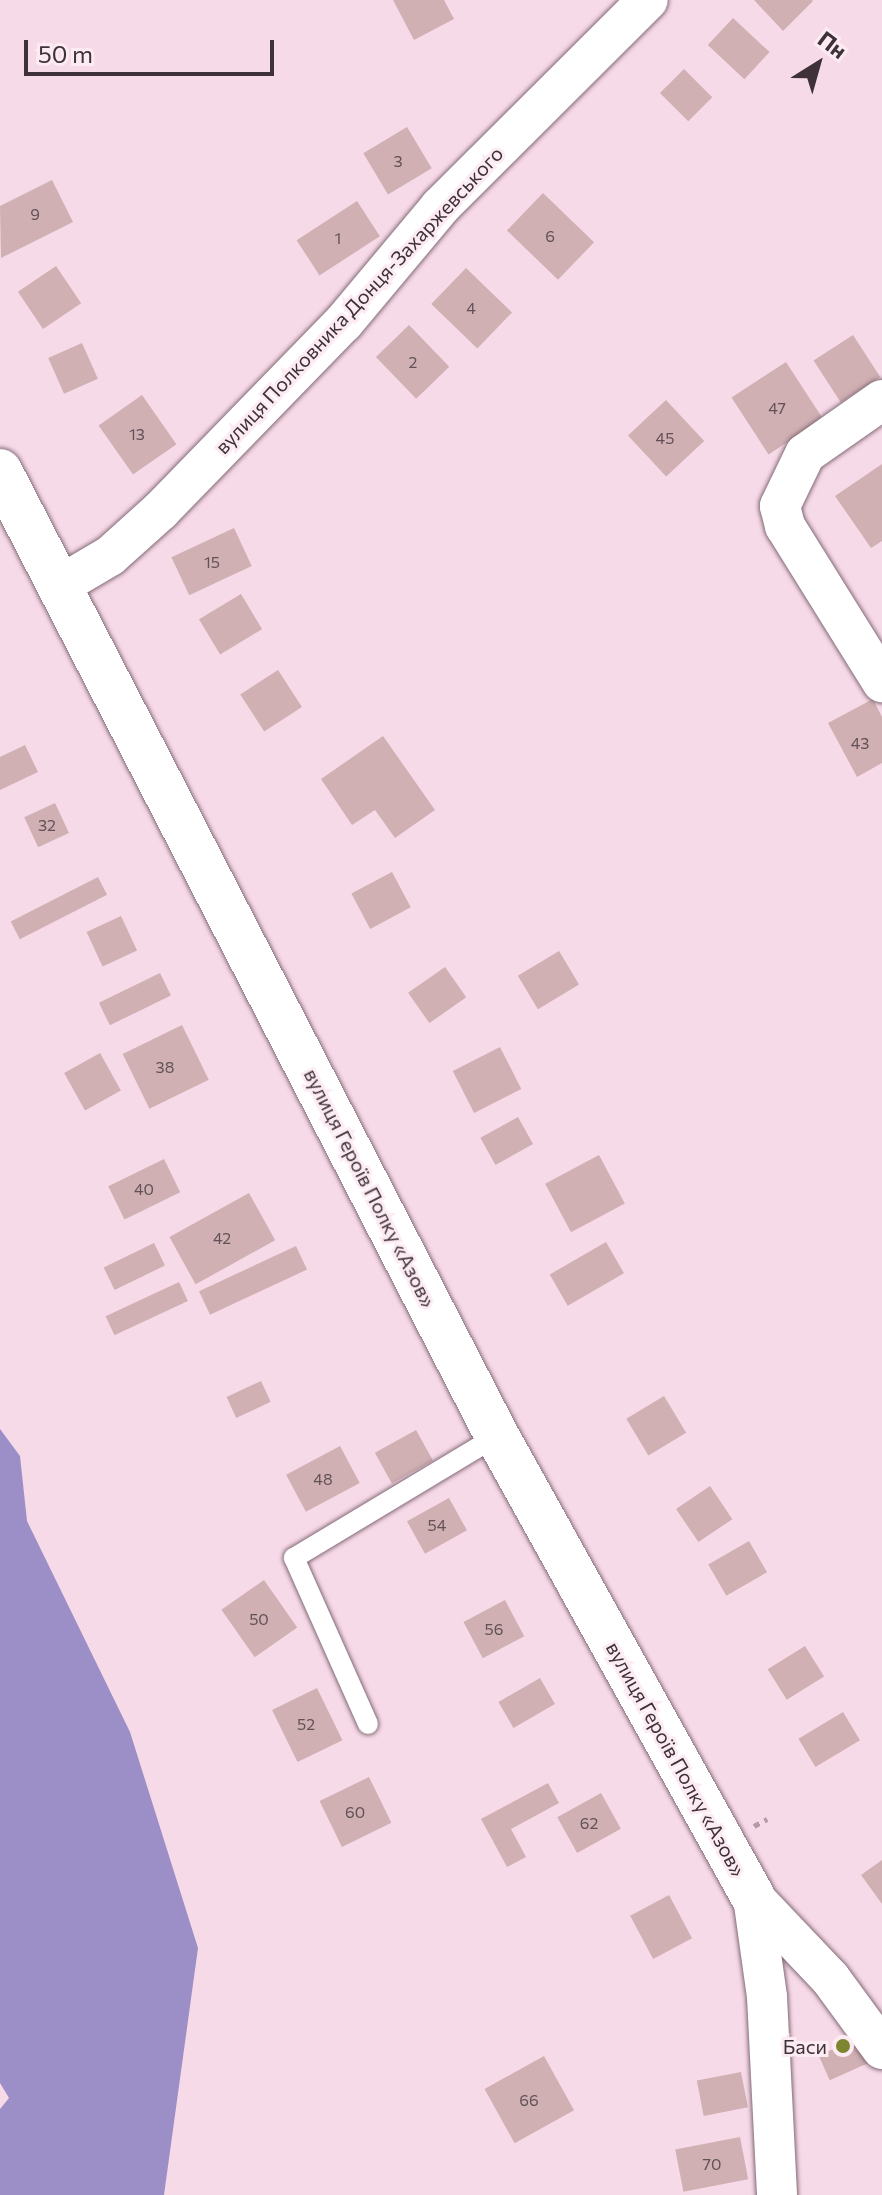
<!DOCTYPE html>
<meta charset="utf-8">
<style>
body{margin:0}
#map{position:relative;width:882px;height:2195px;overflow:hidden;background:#f7dae8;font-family:Commissioner,sans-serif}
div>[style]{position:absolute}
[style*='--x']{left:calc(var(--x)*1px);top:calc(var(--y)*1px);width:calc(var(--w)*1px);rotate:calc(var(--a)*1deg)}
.water>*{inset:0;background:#9c8fc7}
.building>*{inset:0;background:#d0b0b3;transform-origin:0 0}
.path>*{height:5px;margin-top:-2.5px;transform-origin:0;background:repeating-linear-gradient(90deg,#b29ba6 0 6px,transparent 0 12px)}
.roads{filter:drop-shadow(0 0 2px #836a77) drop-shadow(0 0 2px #836a77)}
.service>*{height:20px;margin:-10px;padding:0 10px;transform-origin:10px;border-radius:10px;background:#fff}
.minor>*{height:40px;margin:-20px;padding:0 20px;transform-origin:20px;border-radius:20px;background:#fff}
.secondary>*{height:44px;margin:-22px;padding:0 22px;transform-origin:22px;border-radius:22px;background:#fff}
.dots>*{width:22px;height:22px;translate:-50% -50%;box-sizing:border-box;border:4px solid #fdebf4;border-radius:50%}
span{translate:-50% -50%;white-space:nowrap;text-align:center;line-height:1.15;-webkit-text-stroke:6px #fdebf4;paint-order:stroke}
.number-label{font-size:16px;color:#625257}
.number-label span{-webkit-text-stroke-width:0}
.street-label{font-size:20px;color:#3e3238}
.poi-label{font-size:20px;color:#3e3238}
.right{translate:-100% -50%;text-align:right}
.north{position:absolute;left:778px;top:24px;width:80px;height:80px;-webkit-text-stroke:6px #fdebf4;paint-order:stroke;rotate:37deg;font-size:22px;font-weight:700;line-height:32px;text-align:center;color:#3e3238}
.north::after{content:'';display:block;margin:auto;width:28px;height:36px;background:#3e3238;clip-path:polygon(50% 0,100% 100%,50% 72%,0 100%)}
.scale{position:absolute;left:24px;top:40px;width:250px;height:36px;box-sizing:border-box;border:4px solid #3e3238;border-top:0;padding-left:10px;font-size:24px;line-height:28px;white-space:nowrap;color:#3e3238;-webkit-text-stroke:6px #fdebf4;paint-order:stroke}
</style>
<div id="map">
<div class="water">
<div style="clip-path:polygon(0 1429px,20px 1456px,27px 1521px,130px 1732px,198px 1948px,164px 2195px,0 2195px,0 2109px,9px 2098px,0 2083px)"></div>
</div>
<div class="building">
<div style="clip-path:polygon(393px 0,444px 0,454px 19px,414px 40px)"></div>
<div style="clip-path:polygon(754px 0,812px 0,813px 1px,783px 31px)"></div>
<div style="left:733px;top:18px;width:50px;height:37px;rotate:43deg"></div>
<div style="left:684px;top:69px;width:40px;height:34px;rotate:45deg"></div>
<div style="left:407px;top:127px;width:48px;height:51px;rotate:59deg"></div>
<div style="clip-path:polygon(52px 180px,73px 222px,1px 258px,0 206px)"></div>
<div style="left:543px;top:193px;width:71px;height:52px;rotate:44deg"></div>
<div style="left:357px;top:201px;width:42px;height:72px;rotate:57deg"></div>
<div style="left:56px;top:266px;width:45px;height:46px;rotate:56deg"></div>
<div style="left:466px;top:268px;width:64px;height:50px;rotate:44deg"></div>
<div style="left:409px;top:325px;width:58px;height:46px;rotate:46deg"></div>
<div style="left:853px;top:335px;width:50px;height:47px;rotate:57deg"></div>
<div style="left:82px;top:343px;width:39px;height:37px;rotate:66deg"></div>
<div style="left:786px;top:362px;width:68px;height:65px;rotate:57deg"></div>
<div style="left:142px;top:395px;width:60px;height:53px;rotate:55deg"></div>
<div style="left:666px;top:400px;width:56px;height:52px;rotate:47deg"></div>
<div style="clip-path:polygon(882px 464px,882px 541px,871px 548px,835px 496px)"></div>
<div style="left:234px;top:528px;width:42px;height:69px;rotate:65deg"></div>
<div style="left:241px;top:594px;width:41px;height:49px;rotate:59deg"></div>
<div style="left:278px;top:670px;width:44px;height:45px;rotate:57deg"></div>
<div style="clip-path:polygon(873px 699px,882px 717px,882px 763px,857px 777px,828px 723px)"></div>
<div style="clip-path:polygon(383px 736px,435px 810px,395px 838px,375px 810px,352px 825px,321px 779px)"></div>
<div style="clip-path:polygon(25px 745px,38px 772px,0 790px,0 757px)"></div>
<div style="left:55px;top:803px;width:33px;height:34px;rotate:65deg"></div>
<div style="left:392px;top:872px;width:40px;height:46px;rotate:62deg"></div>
<div style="left:98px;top:877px;width:20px;height:98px;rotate:63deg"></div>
<div style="left:121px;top:916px;width:38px;height:38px;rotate:65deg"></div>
<div style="left:559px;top:951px;width:39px;height:48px;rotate:59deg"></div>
<div style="left:445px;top:967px;width:37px;height:45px;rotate:55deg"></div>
<div style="left:160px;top:973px;width:25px;height:68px;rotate:64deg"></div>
<div style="left:182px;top:1025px;width:61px;height:66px;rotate:64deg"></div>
<div style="left:500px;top:1047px;width:47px;height:53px;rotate:63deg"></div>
<div style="left:100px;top:1053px;width:43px;height:41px;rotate:61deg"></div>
<div style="left:518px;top:1117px;width:31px;height:43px;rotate:61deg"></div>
<div style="left:599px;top:1155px;width:55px;height:61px;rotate:62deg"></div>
<div style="left:164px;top:1159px;width:37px;height:62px;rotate:64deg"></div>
<div style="left:249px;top:1193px;width:54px;height:91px;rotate:61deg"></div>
<div style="left:606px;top:1242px;width:36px;height:65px;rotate:60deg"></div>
<div style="left:154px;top:1243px;width:25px;height:56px;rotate:64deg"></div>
<div style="left:296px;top:1246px;width:26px;height:107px;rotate:65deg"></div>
<div style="left:179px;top:1282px;width:21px;height:81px;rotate:65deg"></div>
<div style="left:261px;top:1381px;width:23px;height:38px;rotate:65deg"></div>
<div style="left:664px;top:1396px;width:43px;height:44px;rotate:59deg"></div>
<div style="left:416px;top:1430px;width:35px;height:47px;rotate:61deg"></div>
<div style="left:340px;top:1446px;width:42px;height:61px;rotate:62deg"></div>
<div style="left:710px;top:1486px;width:40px;height:41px;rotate:56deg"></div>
<div style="left:449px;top:1498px;width:37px;height:48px;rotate:61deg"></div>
<div style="left:749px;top:1541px;width:36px;height:47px;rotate:60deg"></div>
<div style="left:264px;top:1580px;width:58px;height:52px;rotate:55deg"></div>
<div style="left:505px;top:1600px;width:41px;height:47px;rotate:62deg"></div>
<div style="left:805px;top:1646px;width:36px;height:44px;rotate:58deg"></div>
<div style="left:540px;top:1678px;width:30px;height:48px;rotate:60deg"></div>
<div style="left:317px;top:1688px;width:58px;height:50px;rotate:64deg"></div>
<div style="left:843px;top:1712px;width:33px;height:52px;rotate:59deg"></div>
<div style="left:369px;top:1777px;width:51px;height:55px;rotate:64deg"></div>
<div style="clip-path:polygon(548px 1783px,559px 1803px,511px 1829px,526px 1857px,507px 1867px,481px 1819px)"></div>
<div style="left:601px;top:1793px;width:41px;height:50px;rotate:61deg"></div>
<div style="clip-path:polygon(882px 1860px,882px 1904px,861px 1875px)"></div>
<div style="left:669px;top:1895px;width:49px;height:44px;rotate:62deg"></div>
<div style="left:858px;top:2038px;width:27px;height:43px;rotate:66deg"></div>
<div style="left:544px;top:2056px;width:62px;height:68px;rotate:61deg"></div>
<div style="left:741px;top:2072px;width:36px;height:45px;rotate:79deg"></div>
<div style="left:740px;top:2137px;width:43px;height:66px;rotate:79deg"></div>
</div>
<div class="path">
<div style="--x:754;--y:1826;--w:15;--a:-28"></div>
</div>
<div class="roads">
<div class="service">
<div style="--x:368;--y:1724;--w:182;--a:-114"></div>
<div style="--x:294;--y:1558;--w:237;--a:-31"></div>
</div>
<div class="minor">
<div style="--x:882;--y:400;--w:94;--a:145"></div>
<div style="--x:805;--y:454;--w:58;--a:115.7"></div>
<div style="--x:780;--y:506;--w:21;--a:76"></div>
<div style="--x:785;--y:526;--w:184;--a:58.1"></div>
<div style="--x:59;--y:586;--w:59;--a:-30.5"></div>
<div style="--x:110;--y:556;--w:69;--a:-42"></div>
<div style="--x:161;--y:510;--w:262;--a:-45.8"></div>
<div style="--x:344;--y:322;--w:150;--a:-50.1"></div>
<div style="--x:440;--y:207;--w:293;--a:-44.9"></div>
<div style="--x:753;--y:1897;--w:101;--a:82"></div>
<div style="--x:767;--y:1997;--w:198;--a:87.1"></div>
<div style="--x:753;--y:1897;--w:112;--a:46.5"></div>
<div style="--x:830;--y:1978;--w:88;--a:53.8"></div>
</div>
<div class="secondary">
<div style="--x:0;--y:471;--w:1085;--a:62.75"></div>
<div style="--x:497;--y:1436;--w:527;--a:60.96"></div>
</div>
</div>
<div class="dots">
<div style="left:843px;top:2046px;background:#7d8530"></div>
</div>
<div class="number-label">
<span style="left:398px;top:161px">3</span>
<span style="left:35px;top:214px">9</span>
<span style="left:550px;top:236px">6</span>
<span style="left:338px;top:238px">1</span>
<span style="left:471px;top:308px">4</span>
<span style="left:413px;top:362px">2</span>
<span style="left:777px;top:408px">47</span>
<span style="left:137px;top:434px">13</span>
<span style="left:665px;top:438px">45</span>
<span style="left:212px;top:562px">15</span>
<span style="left:860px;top:743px">43</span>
<span style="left:47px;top:825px">32</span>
<span style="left:165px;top:1067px">38</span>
<span style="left:144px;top:1189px">40</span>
<span style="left:222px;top:1238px">42</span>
<span style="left:323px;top:1479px">48</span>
<span style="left:437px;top:1525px">54</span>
<span style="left:259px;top:1619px">50</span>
<span style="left:494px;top:1629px">56</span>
<span style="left:306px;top:1724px">52</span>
<span style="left:355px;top:1812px">60</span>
<span style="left:589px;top:1823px">62</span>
<span style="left:529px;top:2100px">66</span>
<span style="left:712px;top:2164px">70</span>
</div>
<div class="street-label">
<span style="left:359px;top:300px;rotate:-47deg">вулиця Полковника Донця-Захаржевського</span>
<span style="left:370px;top:1188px;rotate:63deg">вулиця Героїв Полку «Азов»</span>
<span style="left:676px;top:1759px;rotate:61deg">вулиця Героїв Полку «Азов»</span>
</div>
<div class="poi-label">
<span class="right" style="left:827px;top:2046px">Баси</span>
</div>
<div class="north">Пн</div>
<div class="scale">50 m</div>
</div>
